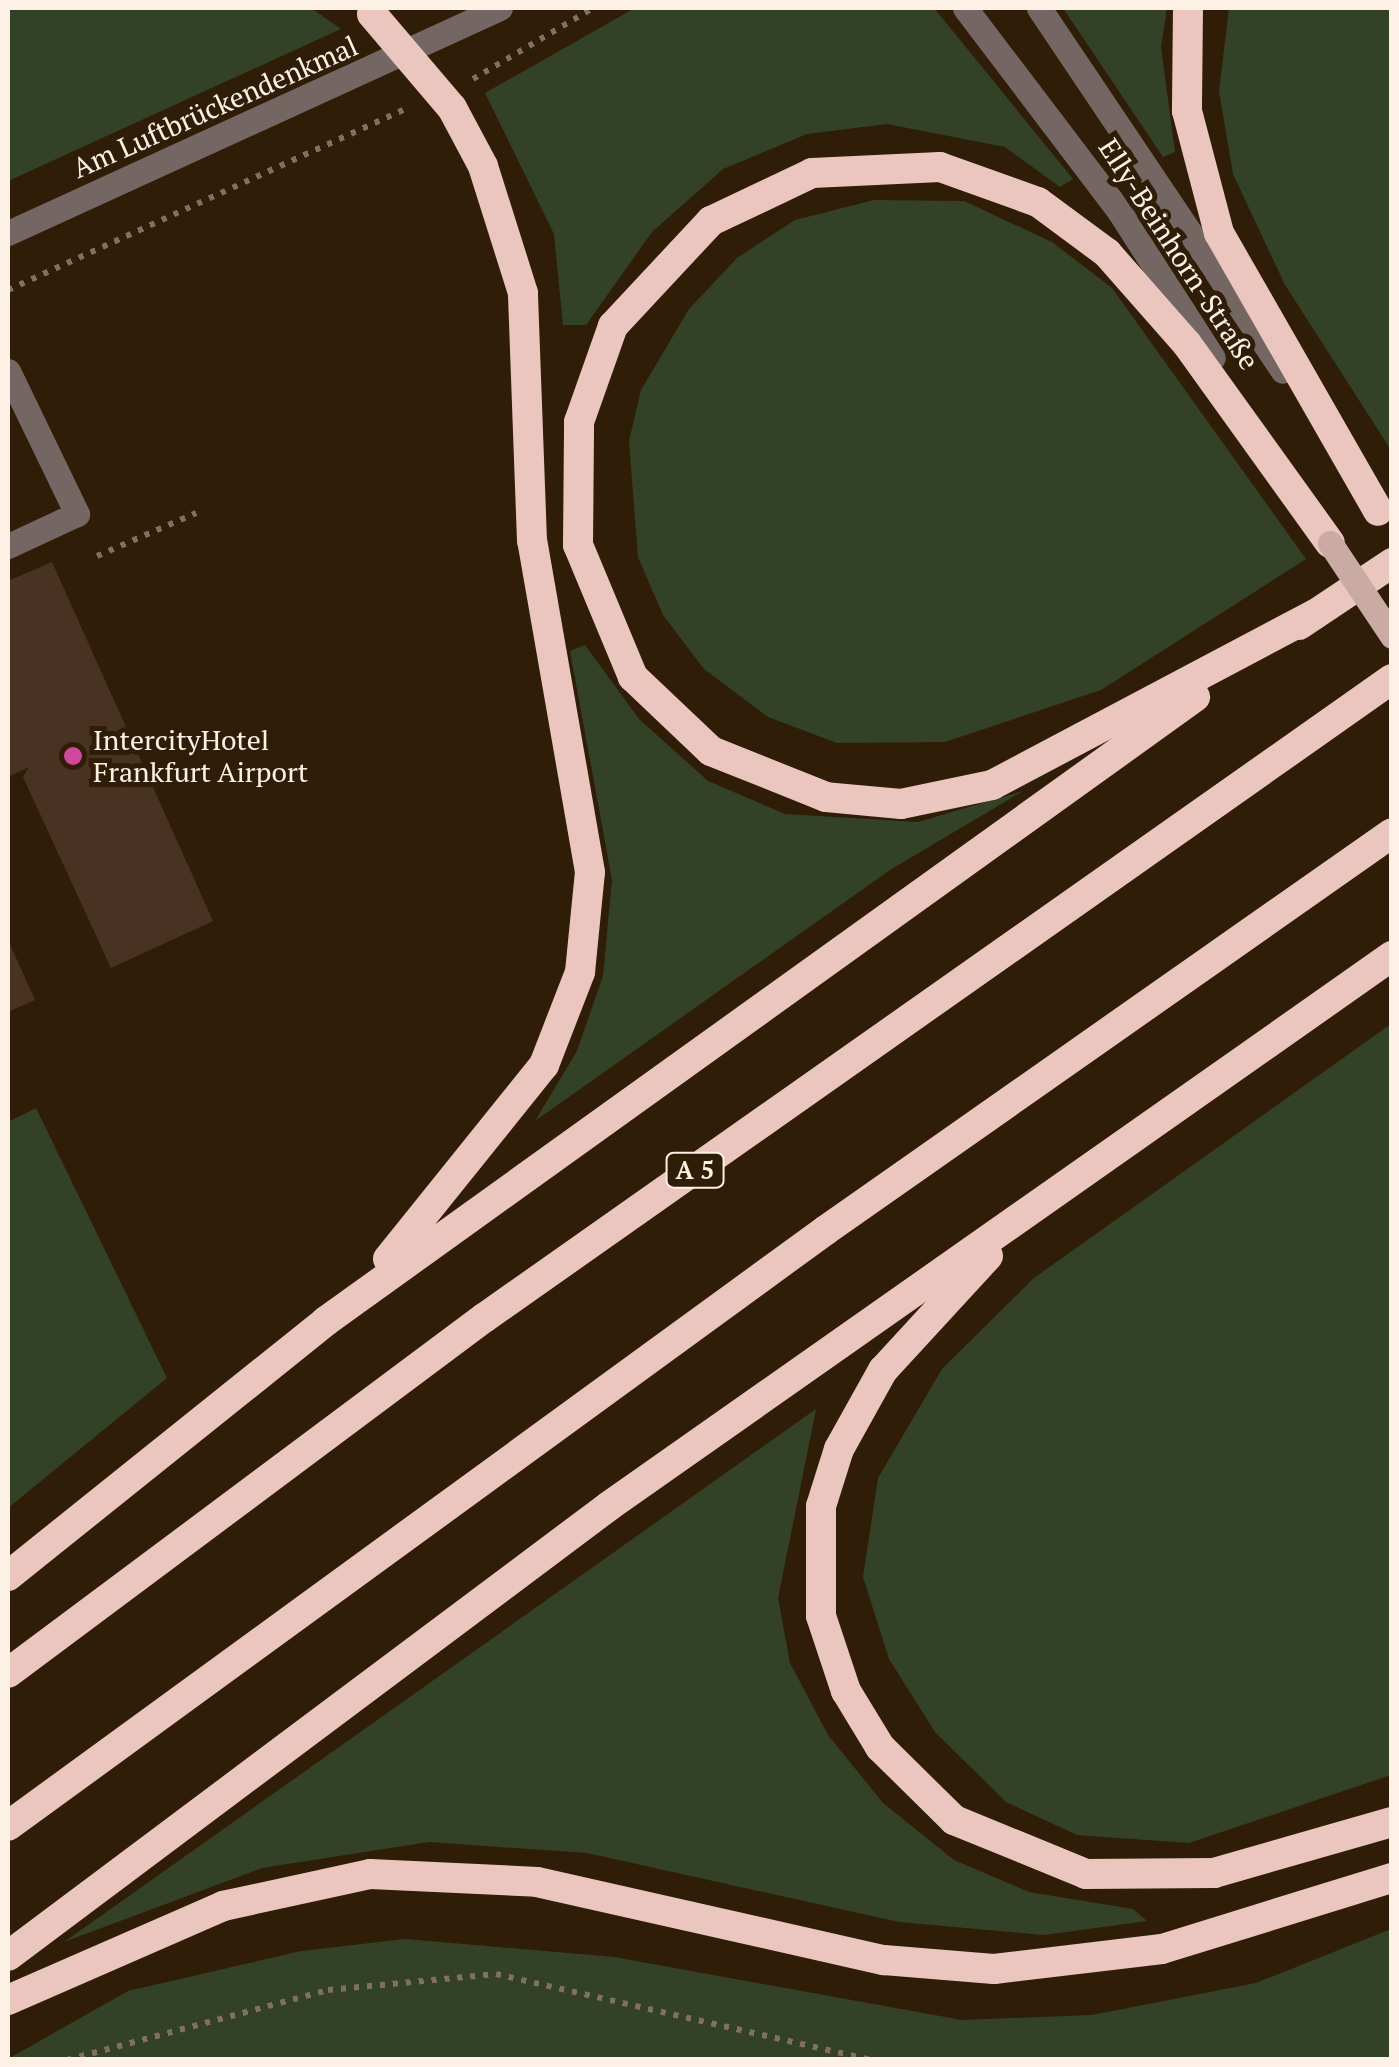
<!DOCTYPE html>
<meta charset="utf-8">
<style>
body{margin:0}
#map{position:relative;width:1399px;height:2067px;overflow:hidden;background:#2f1d08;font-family:"PT Serif",serif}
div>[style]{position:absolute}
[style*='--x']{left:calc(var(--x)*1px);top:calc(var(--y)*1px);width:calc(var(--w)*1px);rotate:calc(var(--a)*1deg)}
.green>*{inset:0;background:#334227}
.building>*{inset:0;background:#4a3223}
.path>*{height:6px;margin-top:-3px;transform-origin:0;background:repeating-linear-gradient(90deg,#80705e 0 5px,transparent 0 13px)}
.minor>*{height:25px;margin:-12.5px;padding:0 12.5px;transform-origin:12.5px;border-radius:12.5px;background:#746663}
.highway>*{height:30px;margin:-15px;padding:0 15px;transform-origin:15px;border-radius:15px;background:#ebc6be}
.major-bridge>*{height:25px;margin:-12.5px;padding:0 12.5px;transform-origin:12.5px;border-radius:12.5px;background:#c9aba4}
.highway-bridge>*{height:30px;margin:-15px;padding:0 15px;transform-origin:15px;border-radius:15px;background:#ebc6be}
.dots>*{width:28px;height:28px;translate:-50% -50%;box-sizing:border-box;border:5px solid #2f1d08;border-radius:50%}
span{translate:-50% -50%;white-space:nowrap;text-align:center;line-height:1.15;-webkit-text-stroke:10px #2f1d08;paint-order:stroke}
.shield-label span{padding:2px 8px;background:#2f1d08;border:2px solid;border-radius:8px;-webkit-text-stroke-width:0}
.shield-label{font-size:25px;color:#fdf0e4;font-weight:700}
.street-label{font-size:28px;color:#fdf0e4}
.poi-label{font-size:28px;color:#fdf0e4}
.left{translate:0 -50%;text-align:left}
.frame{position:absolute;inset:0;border:10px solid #fdf0e4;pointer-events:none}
</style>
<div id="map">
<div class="green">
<div style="clip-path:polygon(8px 8px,311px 8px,341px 29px,8px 181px)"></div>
<div style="clip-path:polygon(635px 8px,934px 8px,1073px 179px,1060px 187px,1005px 147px,887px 124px,807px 134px,723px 169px,652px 232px,586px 325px,563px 325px,554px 234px,485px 93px)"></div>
<div style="clip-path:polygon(1063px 8px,1167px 8px,1161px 47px,1175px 152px,1163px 157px)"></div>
<div style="clip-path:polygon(1229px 8px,1391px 8px,1391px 450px,1285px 285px,1233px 174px,1219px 91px)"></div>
<div style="clip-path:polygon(874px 200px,964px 201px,1052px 242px,1112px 288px,1306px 559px,1101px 690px,945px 742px,837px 743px,768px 717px,704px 669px,663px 615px,638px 557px,629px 441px,641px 390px,689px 309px,737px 258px,795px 220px)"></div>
<div style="clip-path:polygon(585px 645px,639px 719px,708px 781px,785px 814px,918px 822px,1023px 791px,890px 870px,535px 1121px,577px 1051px,603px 976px,612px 880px,570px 651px)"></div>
<div style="clip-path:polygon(1391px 1024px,1391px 1775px,1189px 1843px,1077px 1835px,1006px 1802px,935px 1732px,889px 1659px,863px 1577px,878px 1478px,942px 1369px,1034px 1278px)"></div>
<div style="clip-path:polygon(36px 1108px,167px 1378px,8px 1508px,8px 1122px)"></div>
<div style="clip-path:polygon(816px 1409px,778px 1598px,790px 1663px,828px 1735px,883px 1803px,954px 1860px,1029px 1892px,1133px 1909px,1147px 1921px,1044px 1935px,899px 1922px,587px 1853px,429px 1842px,262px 1868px,64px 1942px)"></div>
<div style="clip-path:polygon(1391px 1929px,1391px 2059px,8px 2059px,128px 1991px,301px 1951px,405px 1939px,614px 1957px,962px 2020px,1092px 2015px,1256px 1983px)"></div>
</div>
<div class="building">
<div style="clip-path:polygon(52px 562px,213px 921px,111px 968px,23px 777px,29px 767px,8px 777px,8px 581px)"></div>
<div style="clip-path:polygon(8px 940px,35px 1000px,8px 1012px)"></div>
</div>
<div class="path">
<div style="--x:473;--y:79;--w:139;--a:-30.6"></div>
<div style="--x:8;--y:290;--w:439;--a:-24.5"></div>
<div style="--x:97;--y:556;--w:108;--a:-23.5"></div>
<div style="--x:67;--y:2060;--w:270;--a:-15"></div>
<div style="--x:328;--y:1990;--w:169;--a:-5.4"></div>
<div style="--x:496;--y:1974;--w:387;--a:12.9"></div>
</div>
<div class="minor">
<div style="--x:965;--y:8;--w:255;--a:52.8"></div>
<div style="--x:1119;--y:211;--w:174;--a:57.4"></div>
<div style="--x:1039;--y:8;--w:437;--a:56.1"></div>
<div style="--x:8;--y:233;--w:541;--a:-24.58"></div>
<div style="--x:8;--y:371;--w:159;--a:64.2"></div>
<div style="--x:77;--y:514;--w:76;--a:155.1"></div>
</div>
<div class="highway">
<div style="--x:1188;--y:8;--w:103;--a:90.6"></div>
<div style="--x:1187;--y:111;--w:126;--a:75.3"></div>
<div style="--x:1219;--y:233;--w:320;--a:60.2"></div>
<div style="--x:1315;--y:614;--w:365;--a:152.1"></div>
<div style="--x:992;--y:785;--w:93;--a:168.2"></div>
<div style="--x:901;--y:804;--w:75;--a:-174.7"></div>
<div style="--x:826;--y:797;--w:124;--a:-158.2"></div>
<div style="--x:711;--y:751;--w:108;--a:-136.5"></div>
<div style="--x:633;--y:677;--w:143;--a:-112.6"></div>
<div style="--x:578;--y:545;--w:123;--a:-89.5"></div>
<div style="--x:579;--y:422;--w:102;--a:-70.5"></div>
<div style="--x:613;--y:326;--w:144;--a:-47"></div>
<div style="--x:711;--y:221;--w:112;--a:-25.4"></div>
<div style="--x:812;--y:173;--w:128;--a:-2.7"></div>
<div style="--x:940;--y:167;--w:104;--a:19.7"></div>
<div style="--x:1038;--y:202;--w:86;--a:36.5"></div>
<div style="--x:1107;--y:253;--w:121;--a:48.7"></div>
<div style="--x:1187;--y:344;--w:245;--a:54.3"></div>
<div style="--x:1299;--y:625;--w:112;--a:-33.7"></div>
<div style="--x:988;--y:1256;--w:155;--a:132.6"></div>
<div style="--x:883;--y:1370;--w:90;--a:119.1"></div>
<div style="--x:839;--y:1449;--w:60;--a:107.5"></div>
<div style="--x:821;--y:1506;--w:110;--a:90"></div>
<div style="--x:821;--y:1616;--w:79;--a:71.6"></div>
<div style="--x:846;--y:1691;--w:66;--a:58.7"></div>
<div style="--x:880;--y:1747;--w:104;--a:44.6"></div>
<div style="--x:954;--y:1820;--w:143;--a:22.2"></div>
<div style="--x:1086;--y:1874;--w:128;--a:-0.4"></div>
<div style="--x:1214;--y:1873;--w:185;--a:-16"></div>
<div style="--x:388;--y:1259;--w:249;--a:-51.2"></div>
<div style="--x:544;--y:1065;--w:100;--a:-68.8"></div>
<div style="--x:580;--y:972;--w:100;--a:-84.3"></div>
<div style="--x:590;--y:872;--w:336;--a:-99.9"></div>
<div style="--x:532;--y:541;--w:248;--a:-92.1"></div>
<div style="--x:523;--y:293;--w:133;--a:-107.5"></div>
<div style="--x:483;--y:166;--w:66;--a:-118.1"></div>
<div style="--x:8;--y:1576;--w:408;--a:-38.7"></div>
<div style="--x:326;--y:1321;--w:1070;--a:-35.68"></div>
<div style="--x:8;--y:1673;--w:594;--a:-36.72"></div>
<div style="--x:484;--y:1318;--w:1110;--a:-35.14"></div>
<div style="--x:8;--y:1826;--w:1012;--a:-36.08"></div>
<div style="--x:826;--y:1230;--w:691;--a:-35.05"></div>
<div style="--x:8;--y:1956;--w:751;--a:-36.82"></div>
<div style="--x:609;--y:1506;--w:957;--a:-35.09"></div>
<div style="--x:8;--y:2000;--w:235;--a:-23.6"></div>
<div style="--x:223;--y:1906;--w:150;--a:-12.3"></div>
<div style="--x:370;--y:1874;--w:167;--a:2.7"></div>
<div style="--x:537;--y:1882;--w:356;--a:12.7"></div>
<div style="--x:884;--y:1960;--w:110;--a:4.7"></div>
<div style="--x:994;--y:1969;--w:169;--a:-6.8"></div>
<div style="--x:1162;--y:1949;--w:241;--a:-17.2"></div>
</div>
<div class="major-bridge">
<div style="--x:1330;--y:543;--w:112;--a:56.3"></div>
</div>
<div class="highway-bridge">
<div style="--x:372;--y:14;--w:123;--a:49.6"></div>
</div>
<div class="dots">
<div style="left:73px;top:756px;background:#d1479c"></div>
</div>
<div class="shield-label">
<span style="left:695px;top:1170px">A 5</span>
</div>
<div class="street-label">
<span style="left:215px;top:107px;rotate:-24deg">Am Luftbrückendenkmal</span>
<span style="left:1179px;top:254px;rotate:57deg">Elly-Beinhorn-Straße</span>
</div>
<div class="poi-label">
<span class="left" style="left:93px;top:756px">IntercityHotel<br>Frankfurt Airport</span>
</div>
<div class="frame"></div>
</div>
